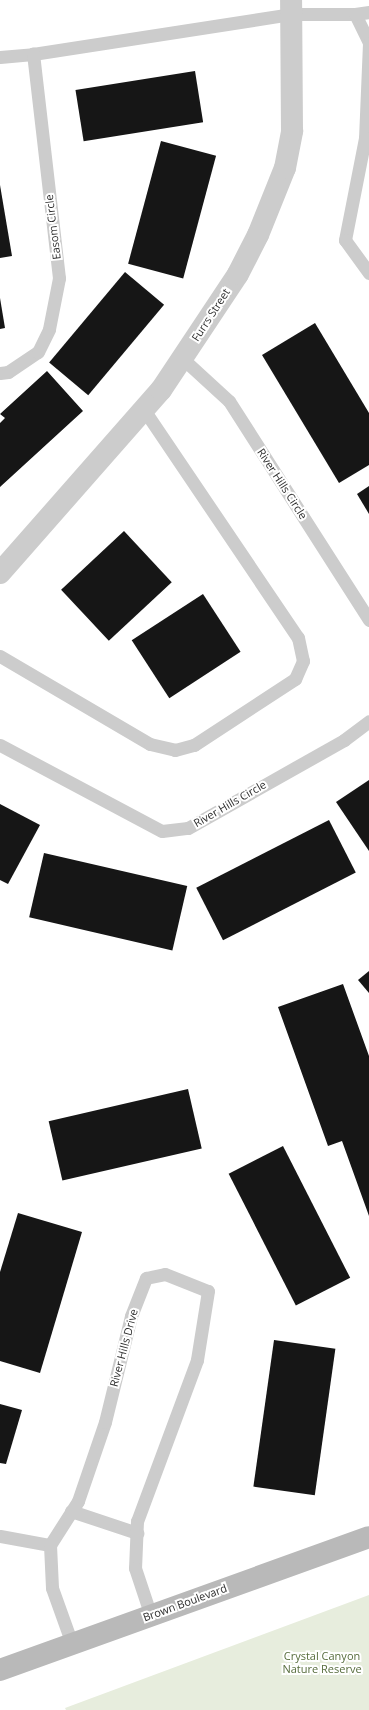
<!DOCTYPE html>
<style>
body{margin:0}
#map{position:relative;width:369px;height:1710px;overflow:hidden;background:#fff;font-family:"Open Sans",sans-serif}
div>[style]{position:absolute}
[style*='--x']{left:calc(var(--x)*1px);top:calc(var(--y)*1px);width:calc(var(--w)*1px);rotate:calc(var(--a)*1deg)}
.green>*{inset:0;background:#e7eddd}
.building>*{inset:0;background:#161616;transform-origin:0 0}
.lane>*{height:13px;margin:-6.5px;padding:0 6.5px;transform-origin:6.5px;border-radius:6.5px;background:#ccc}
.street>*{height:22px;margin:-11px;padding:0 11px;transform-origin:11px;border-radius:11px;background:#ccc}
.secondary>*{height:22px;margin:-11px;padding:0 11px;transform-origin:11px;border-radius:11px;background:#b9b9b9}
span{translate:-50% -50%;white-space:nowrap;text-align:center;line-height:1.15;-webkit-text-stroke:4px #fff;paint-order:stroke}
.street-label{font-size:11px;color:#2f2f2f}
.park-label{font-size:11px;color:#566c3c}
</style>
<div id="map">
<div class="green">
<div style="clip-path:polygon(369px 1595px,369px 1710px,66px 1710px,65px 1708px)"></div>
</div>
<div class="building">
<div style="left:195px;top:71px;width:52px;height:121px;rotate:81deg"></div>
<div style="left:161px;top:141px;width:57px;height:127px;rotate:15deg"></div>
<div style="clip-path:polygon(0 185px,12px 256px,0 258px)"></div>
<div style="left:125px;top:272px;width:51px;height:118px;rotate:40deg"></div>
<div style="clip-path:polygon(0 298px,5px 328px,0 329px)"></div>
<div style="clip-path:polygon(315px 323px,369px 413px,369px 465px,339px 483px,262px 355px)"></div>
<div style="clip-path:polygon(47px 371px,83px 411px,0 487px,0 423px,5px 418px,0 414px)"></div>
<div style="clip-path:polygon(369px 486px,369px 514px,357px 494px)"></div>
<div style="left:124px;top:531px;width:70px;height:86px;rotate:47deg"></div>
<div style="left:203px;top:594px;width:69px;height:85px;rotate:57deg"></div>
<div style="clip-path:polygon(369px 780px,369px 851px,336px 802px)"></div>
<div style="clip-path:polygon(0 804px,40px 825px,8px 884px,0 880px)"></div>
<div style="left:329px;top:820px;width:59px;height:149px;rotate:63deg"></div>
<div style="left:44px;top:853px;width:147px;height:66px;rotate:13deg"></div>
<div style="clip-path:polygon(369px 971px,369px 993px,358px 980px)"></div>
<div style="clip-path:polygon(343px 984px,369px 1056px,369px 1216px,342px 1141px,328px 1146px,278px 1007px)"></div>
<div style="left:188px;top:1089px;width:61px;height:143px;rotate:77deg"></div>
<div style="left:283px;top:1146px;width:148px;height:61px;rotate:63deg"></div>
<div style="clip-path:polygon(18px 1213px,82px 1232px,40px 1373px,0 1361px,0 1272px)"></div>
<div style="left:274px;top:1340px;width:62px;height:148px;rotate:8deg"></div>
<div style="clip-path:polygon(0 1404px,22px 1410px,6px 1464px,0 1463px)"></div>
</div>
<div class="lane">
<div style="--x:355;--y:14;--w:32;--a:64"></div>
<div style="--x:369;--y:43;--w:95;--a:92.4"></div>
<div style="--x:365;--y:138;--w:104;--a:101.1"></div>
<div style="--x:345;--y:240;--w:41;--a:54"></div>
<div style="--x:0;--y:57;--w:33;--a:-5"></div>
<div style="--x:33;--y:54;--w:262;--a:-8.8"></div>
<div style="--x:292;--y:14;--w:63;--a:0"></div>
<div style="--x:355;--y:14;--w:14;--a:-8"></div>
<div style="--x:182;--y:358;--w:64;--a:42.5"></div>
<div style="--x:229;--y:401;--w:260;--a:57.4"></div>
<div style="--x:0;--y:373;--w:8;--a:-7"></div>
<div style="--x:8;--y:372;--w:36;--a:-34"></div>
<div style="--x:38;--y:352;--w:25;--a:-64"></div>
<div style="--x:49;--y:329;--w:52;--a:-78.9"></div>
<div style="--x:59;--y:278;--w:226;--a:-96.6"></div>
<div style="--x:0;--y:656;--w:174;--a:30.4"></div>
<div style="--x:150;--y:744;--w:26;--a:13"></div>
<div style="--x:175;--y:750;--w:20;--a:-15"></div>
<div style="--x:194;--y:745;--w:121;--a:-33.2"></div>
<div style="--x:295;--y:679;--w:20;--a:-66"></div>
<div style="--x:303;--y:661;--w:24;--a:-102"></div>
<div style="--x:298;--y:638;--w:275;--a:-124"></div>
<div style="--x:0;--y:745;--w:183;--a:28"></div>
<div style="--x:162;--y:831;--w:26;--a:-7"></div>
<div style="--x:188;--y:828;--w:179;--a:-29.4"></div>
<div style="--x:344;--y:740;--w:31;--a:-37"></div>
<div style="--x:71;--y:1511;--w:70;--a:18.4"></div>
<div style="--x:0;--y:1536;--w:51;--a:10.2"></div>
<div style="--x:50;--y:1545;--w:52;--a:-57.5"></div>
<div style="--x:78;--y:1501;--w:83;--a:-71.1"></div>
<div style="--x:105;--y:1422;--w:109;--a:-76.2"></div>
<div style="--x:131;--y:1316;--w:41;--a:-68.5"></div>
<div style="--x:146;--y:1278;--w:19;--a:-12"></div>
<div style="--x:165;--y:1274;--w:46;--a:21.6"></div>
<div style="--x:208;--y:1291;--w:70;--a:99.1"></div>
<div style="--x:197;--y:1360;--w:172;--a:110.4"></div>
<div style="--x:137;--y:1521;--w:47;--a:92.4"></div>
<div style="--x:135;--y:1568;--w:51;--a:71.6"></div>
<div style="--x:50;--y:1545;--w:43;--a:87.3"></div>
<div style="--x:52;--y:1588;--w:59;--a:70.3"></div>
</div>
<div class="street">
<div style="--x:0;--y:573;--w:244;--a:-48.7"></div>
<div style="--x:161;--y:390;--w:139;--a:-56.4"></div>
<div style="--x:238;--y:274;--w:44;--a:-62.9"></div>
<div style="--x:258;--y:235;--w:72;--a:-68.1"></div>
<div style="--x:285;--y:168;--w:38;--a:-79"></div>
<div style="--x:292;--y:131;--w:131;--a:-90.4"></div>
</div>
<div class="secondary">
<div style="--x:0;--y:1670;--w:392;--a:-19.8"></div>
</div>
<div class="street-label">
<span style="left:53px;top:227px;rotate:-97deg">Easom Circle</span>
<span style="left:211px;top:315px;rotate:-57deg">Furrs Street</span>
<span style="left:282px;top:484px;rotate:57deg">River Hills Circle</span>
<span style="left:230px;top:804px;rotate:-30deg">River Hills Circle</span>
<span style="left:124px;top:1348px;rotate:-75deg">River Hills Drive</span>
<span style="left:185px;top:1603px;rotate:-20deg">Brown Boulevard</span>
</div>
<div class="park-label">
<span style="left:322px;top:1663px">Crystal Canyon<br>Nature Reserve</span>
</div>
</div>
